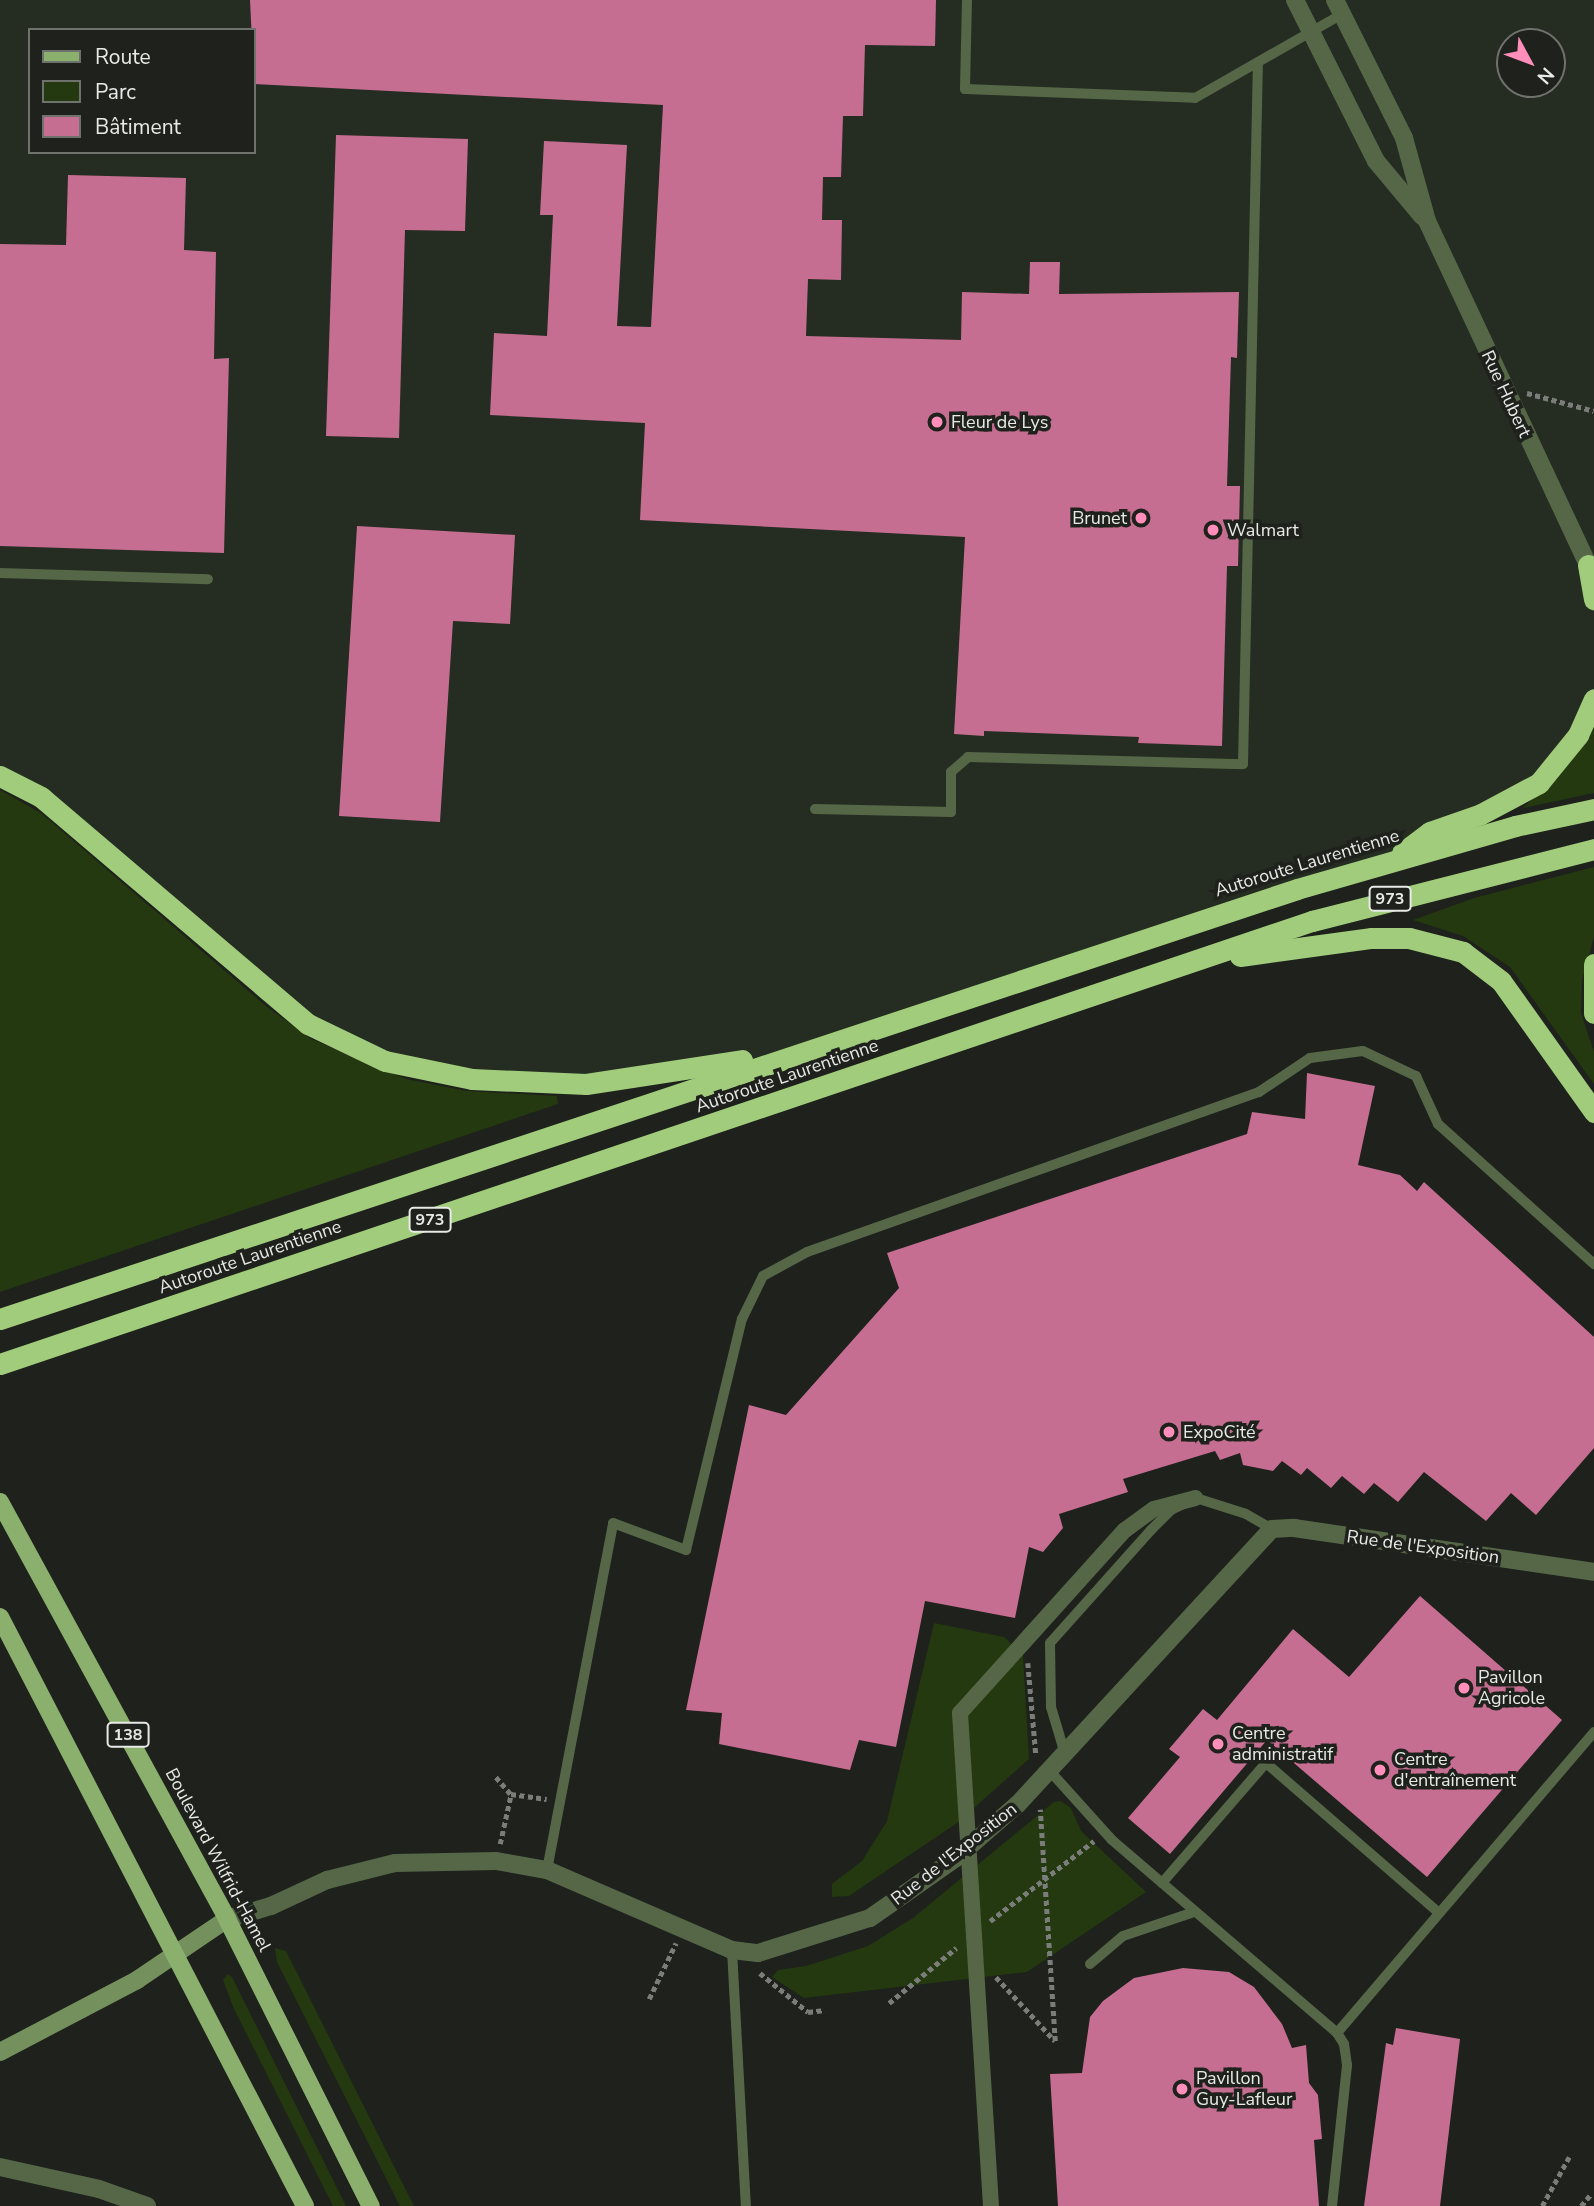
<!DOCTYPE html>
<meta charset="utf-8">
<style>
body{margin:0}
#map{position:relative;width:1594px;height:2206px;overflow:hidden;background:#1e211c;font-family:"Nunito Sans",sans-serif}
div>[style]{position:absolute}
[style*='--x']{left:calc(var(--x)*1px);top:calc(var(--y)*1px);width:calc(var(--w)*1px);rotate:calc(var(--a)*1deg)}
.built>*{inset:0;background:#252c21}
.green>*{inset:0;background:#24390f}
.building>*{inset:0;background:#c66e91}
.path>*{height:4.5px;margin-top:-2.25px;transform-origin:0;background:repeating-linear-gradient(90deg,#7a7d79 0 5px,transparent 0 8.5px)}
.service>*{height:10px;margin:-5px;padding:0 5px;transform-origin:5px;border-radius:5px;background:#566748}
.pedestrian>*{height:16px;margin:-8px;padding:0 8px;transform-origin:8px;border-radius:8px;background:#566748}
.minor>*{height:18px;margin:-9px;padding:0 9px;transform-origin:9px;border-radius:9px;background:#566748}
.tertiary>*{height:18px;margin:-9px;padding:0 9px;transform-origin:9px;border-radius:9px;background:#566748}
.secondary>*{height:18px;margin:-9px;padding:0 9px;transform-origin:9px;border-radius:9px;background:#74905d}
.primary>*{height:18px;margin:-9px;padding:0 9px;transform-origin:9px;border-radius:9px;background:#8baf6d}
.motorway>*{height:21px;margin:-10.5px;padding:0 10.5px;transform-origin:10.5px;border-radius:10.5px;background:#a0cc7b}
.dots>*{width:19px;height:19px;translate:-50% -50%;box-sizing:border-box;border:4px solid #1e211c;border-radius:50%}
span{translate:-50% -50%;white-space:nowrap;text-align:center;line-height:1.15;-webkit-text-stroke:7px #1e211c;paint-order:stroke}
.shield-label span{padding:2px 5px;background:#1e211c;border:2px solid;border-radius:5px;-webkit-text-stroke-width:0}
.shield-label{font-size:16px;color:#e8eae7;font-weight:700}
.street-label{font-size:18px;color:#e8eae7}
.poi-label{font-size:18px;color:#e8eae7}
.left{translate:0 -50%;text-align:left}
.right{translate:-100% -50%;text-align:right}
.legend{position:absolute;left:28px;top:28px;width:228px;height:126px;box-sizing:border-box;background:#1e211c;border:2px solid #6f716d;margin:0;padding:9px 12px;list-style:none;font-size:21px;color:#e8eae7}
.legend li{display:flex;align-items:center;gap:14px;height:35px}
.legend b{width:35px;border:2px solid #6f716d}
.north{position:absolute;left:1496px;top:28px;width:70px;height:70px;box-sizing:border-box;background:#1e211c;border:2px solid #6f716d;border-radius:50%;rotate:131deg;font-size:19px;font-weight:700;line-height:28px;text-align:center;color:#e8eae7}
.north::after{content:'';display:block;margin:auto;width:24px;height:32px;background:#ff8eba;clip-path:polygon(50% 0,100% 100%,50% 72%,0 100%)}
</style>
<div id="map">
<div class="built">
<div style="clip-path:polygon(evenodd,0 0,1594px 0,1594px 699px,1559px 763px,1392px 860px,803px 1050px,586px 1084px,472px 1079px,308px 1024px,0 776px,0 0,30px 30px,254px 30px,254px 152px,30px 152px,30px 30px,0 0,1510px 42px,1552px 42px,1552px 84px,1510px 84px,1510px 42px)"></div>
</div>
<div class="green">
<div style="clip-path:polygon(1594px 724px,1594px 793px,1523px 808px,1570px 763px)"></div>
<div style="clip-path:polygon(0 790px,41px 813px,266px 1006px,311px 1039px,406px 1079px,467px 1091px,557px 1096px,558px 1104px,0 1292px)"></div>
<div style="clip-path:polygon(1594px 867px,1594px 937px,1582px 980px,1581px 1013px,1594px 1052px,1594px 1084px,1510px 967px,1463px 936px,1413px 920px,1474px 898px)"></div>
<div style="clip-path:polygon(934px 1623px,1004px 1637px,1023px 1655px,1029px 1759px,957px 1823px,849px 1896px,832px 1897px,832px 1884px,862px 1861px,887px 1821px)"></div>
<div style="clip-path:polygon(1061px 1801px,1071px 1808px,1081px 1831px,1146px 1892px,1027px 1972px,804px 1998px,772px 1977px,778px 1970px,806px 1966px,868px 1946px,913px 1918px,1054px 1802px)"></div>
<div style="clip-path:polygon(275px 1948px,286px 1951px,414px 2206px,400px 2206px,277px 1962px)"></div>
<div style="clip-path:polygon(228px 1974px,232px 1977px,346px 2206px,333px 2206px,234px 2009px,223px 1980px)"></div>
</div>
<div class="building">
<div style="clip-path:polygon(250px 0,936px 0,935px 46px,865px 45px,863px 116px,843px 116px,841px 177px,823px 177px,822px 220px,842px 220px,841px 280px,808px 279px,806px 336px,961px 340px,962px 292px,1029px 294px,1030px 262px,1060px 262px,1059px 294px,1239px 292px,1237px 358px,1231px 357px,1227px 486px,1240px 486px,1238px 566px,1227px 566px,1222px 746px,1138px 743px,1139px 737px,984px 731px,984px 736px,954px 734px,965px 537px,640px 520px,645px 423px,490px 415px,494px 333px,547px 336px,553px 215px,540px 215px,544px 141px,627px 145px,617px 326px,651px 327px,663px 105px,254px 84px)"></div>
<div style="clip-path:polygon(336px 135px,468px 139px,465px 231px,405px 230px,399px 438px,326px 436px)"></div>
<div style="clip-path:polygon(68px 175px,186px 178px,184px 250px,216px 252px,214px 359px,229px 358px,224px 553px,0 546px,0 244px,66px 245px)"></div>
<div style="clip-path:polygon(357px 526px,515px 535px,510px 624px,453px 621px,440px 822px,339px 816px)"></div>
<div style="clip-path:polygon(1307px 1073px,1375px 1086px,1358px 1165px,1400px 1175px,1417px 1191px,1424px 1182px,1594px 1337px,1594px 1448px,1536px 1515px,1511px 1493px,1486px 1521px,1424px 1472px,1398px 1502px,1374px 1483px,1364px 1494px,1342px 1476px,1331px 1488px,1307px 1468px,1301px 1475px,1282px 1461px,1273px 1471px,1243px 1465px,1240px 1453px,1220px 1460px,1215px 1451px,1123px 1479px,1128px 1492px,1059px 1514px,1063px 1528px,1043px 1552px,1029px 1547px,1015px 1618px,925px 1601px,896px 1747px,859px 1740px,850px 1770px,719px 1744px,722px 1713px,686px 1710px,749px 1405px,786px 1415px,899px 1288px,887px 1253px,1247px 1134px,1252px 1112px,1305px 1119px)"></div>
<div style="clip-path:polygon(1420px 1596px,1562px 1720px,1427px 1877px,1267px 1740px,1170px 1854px,1128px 1818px,1180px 1757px,1169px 1749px,1203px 1709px,1217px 1720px,1293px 1629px,1349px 1677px)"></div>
<div style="clip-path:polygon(1183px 1968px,1229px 1972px,1254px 1987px,1282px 2024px,1292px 2048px,1306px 2045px,1309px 2083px,1318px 2095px,1322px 2139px,1314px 2140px,1319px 2206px,1058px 2206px,1050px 2074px,1082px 2073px,1090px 2017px,1103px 2001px,1134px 1978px)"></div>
<div style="clip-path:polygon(1396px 2028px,1460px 2039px,1440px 2206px,1364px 2206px,1386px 2043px,1393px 2045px)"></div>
</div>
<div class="path">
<div style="--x:1527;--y:393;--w:69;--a:15"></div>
<div style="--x:1028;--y:1663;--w:92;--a:85"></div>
<div style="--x:496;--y:1777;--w:23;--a:49"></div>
<div style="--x:511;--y:1794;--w:36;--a:8"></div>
<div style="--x:500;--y:1844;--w:51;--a:-77.6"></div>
<div style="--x:990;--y:1921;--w:131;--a:-37.6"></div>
<div style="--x:760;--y:1973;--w:62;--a:39.1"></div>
<div style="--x:808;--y:2012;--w:17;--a:-7"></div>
<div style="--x:996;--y:1977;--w:87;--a:47.3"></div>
<div style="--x:1055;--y:2041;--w:232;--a:-93.7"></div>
<div style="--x:649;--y:1999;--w:62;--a:-64.3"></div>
<div style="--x:889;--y:2003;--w:87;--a:-39.4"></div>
<div style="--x:1542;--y:2206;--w:56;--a:-61.1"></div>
<div style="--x:1581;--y:2206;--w:16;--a:-50"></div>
</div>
<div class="service">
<div style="--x:967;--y:0;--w:89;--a:91.3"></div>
<div style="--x:965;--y:89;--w:230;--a:2.2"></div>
<div style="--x:1195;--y:98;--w:169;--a:-29.7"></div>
<div style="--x:0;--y:573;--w:208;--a:1.7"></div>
<div style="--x:815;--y:809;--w:136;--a:1.3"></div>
<div style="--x:951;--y:812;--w:40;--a:-90"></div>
<div style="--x:951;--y:772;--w:23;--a:-41"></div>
<div style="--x:968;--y:757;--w:275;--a:1.5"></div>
<div style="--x:1243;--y:764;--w:702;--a:-88.78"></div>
<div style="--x:1065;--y:1754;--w:49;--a:-106.6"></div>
<div style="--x:1051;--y:1707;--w:64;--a:-90.9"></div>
<div style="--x:1050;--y:1643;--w:152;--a:-48.2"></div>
<div style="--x:1151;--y:1530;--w:28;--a:-45"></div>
<div style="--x:1171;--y:1510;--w:28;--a:-26"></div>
<div style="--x:1196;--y:1498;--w:52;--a:17.7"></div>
<div style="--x:1246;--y:1514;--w:30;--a:30"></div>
<div style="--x:1049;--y:1770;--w:94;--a:48"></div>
<div style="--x:1112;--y:1840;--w:296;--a:40.6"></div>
<div style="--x:1337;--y:2033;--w:396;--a:-49.5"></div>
<div style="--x:547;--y:1870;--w:353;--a:-79.2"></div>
<div style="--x:613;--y:1523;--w:78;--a:20.3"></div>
<div style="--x:686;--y:1550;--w:238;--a:-76.4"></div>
<div style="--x:742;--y:1319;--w:48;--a:-64"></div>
<div style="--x:763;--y:1276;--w:50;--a:-28.6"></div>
<div style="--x:807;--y:1252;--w:479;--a:-19.5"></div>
<div style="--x:1259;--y:1092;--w:61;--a:-33.7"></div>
<div style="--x:1310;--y:1058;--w:53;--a:-7.5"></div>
<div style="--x:1363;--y:1051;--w:59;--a:25.3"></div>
<div style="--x:1416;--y:1076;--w:53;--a:65.4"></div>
<div style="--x:1438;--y:1124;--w:210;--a:41.9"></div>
<div style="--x:1162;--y:1883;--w:159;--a:-49.1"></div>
<div style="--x:1266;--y:1763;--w:229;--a:40.9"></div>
<div style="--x:732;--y:1950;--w:256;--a:86.9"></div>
<div style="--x:1090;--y:1964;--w:43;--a:-40.3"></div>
<div style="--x:1123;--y:1936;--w:75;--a:-18.7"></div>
<div style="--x:1332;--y:2206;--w:142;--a:-83.9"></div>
<div style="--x:1347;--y:2065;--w:21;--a:-98"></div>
<div style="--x:1344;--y:2044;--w:13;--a:-122"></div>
</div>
<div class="pedestrian">
<div style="--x:991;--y:2206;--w:494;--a:-93.6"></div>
<div style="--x:960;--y:1713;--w:246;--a:-48"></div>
<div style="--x:1125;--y:1530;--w:36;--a:-36"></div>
<div style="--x:1154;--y:1509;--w:43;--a:-14.7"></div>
</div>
<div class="minor">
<div style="--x:227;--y:1919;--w:46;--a:-16.5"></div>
<div style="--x:271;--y:1906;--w:62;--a:-24.9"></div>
<div style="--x:327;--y:1880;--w:70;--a:-14"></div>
<div style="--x:395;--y:1863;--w:101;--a:-1.1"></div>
<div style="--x:496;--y:1861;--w:52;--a:10"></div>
<div style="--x:547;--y:1870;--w:202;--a:23.4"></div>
<div style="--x:732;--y:1950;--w:26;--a:7"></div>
<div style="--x:758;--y:1953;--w:117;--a:-17.4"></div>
<div style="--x:870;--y:1918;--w:105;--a:-34.9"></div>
<div style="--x:956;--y:1858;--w:82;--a:-41.1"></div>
<div style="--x:1018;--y:1804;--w:374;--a:-47.3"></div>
<div style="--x:1272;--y:1529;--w:22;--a:-3"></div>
<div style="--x:1294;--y:1528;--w:303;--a:8.3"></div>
<div style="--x:0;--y:2167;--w:101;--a:12.5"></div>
<div style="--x:99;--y:2189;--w:51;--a:19.5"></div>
</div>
<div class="tertiary">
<div style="--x:1295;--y:0;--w:180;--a:63.3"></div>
<div style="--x:1376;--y:161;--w:72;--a:50.1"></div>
<div style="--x:1335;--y:0;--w:154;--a:63.4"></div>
<div style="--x:1404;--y:138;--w:86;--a:74.5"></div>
<div style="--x:1427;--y:221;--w:380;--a:64.9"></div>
</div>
<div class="secondary">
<div style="--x:0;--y:2052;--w:155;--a:-27.7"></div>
<div style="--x:137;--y:1980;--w:109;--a:-34.1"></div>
</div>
<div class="primary">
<div style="--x:0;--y:1502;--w:475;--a:61.4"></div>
<div style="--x:227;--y:1919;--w:321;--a:63.4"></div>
<div style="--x:0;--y:1617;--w:663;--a:62.62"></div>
</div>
<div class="motorway">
<div style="--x:1588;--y:565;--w:35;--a:80"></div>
<div style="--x:0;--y:776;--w:46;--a:27.1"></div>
<div style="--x:41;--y:797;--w:350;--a:40.4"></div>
<div style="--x:308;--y:1024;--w:85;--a:25.7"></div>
<div style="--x:385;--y:1061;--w:89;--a:11.7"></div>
<div style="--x:472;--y:1079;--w:114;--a:2.5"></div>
<div style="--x:586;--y:1084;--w:158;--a:-8.7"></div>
<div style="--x:1402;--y:853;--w:35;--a:-37"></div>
<div style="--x:1430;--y:832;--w:54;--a:-19.4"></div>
<div style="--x:1481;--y:814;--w:66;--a:-28.1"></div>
<div style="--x:1539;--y:783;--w:62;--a:-50.9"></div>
<div style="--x:1578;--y:735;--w:39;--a:-66"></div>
<div style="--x:1240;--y:956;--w:133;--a:-7.8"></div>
<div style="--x:1372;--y:938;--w:37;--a:0"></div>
<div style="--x:1409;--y:938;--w:56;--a:14.5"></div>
<div style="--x:1463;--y:952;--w:48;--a:37.3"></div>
<div style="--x:1501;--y:981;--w:161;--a:54.6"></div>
<div style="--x:1594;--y:964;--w:49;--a:90"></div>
<div style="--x:0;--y:1319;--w:1366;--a:-18.34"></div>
<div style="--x:1297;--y:889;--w:227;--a:-16.1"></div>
<div style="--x:1515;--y:826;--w:81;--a:-12.1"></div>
<div style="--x:0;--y:1364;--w:1385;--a:-18.66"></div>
<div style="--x:1312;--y:921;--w:291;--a:-14.3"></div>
</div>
<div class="dots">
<div style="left:937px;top:422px;background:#ff8eba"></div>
<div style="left:1141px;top:518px;background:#ff8eba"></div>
<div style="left:1213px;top:530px;background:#ff8eba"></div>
<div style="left:1169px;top:1432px;background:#ff8eba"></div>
<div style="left:1464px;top:1688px;background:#ff8eba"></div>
<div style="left:1218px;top:1744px;background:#ff8eba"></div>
<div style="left:1380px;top:1770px;background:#ff8eba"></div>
<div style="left:1182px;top:2089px;background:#ff8eba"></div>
</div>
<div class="shield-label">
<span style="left:1390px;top:899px">973</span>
<span style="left:430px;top:1220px">973</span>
<span style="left:128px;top:1735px">138</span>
</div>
<div class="street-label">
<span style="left:1506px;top:394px;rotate:65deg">Rue Hubert</span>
<span style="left:1307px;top:863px;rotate:-17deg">Autoroute Laurentienne</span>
<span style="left:787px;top:1076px;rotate:-19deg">Autoroute Laurentienne</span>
<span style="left:250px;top:1257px;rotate:-19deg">Autoroute Laurentienne</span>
<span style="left:1423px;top:1547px;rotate:8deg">Rue de l'Exposition</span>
<span style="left:954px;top:1854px;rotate:-38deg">Rue de l'Exposition</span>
<span style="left:218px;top:1860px;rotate:62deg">Boulevard Wilfrid-Hamel</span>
</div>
<div class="poi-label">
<span class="left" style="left:951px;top:422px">Fleur de Lys</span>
<span class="right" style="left:1127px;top:518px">Brunet</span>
<span class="left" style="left:1227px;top:530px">Walmart</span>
<span class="left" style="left:1183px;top:1432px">ExpoCité</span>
<span class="left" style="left:1478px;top:1688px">Pavillon<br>Agricole</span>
<span class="left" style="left:1232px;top:1744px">Centre<br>administratif</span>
<span class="left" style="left:1394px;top:1770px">Centre<br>d'entraînement</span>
<span class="left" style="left:1196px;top:2089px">Pavillon<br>Guy-Lafleur</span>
</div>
<ul class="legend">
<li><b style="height:9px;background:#8baf6d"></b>Route</li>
<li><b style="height:19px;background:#24390f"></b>Parc</li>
<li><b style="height:19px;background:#c66e91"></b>Bâtiment</li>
</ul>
<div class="north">N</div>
</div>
